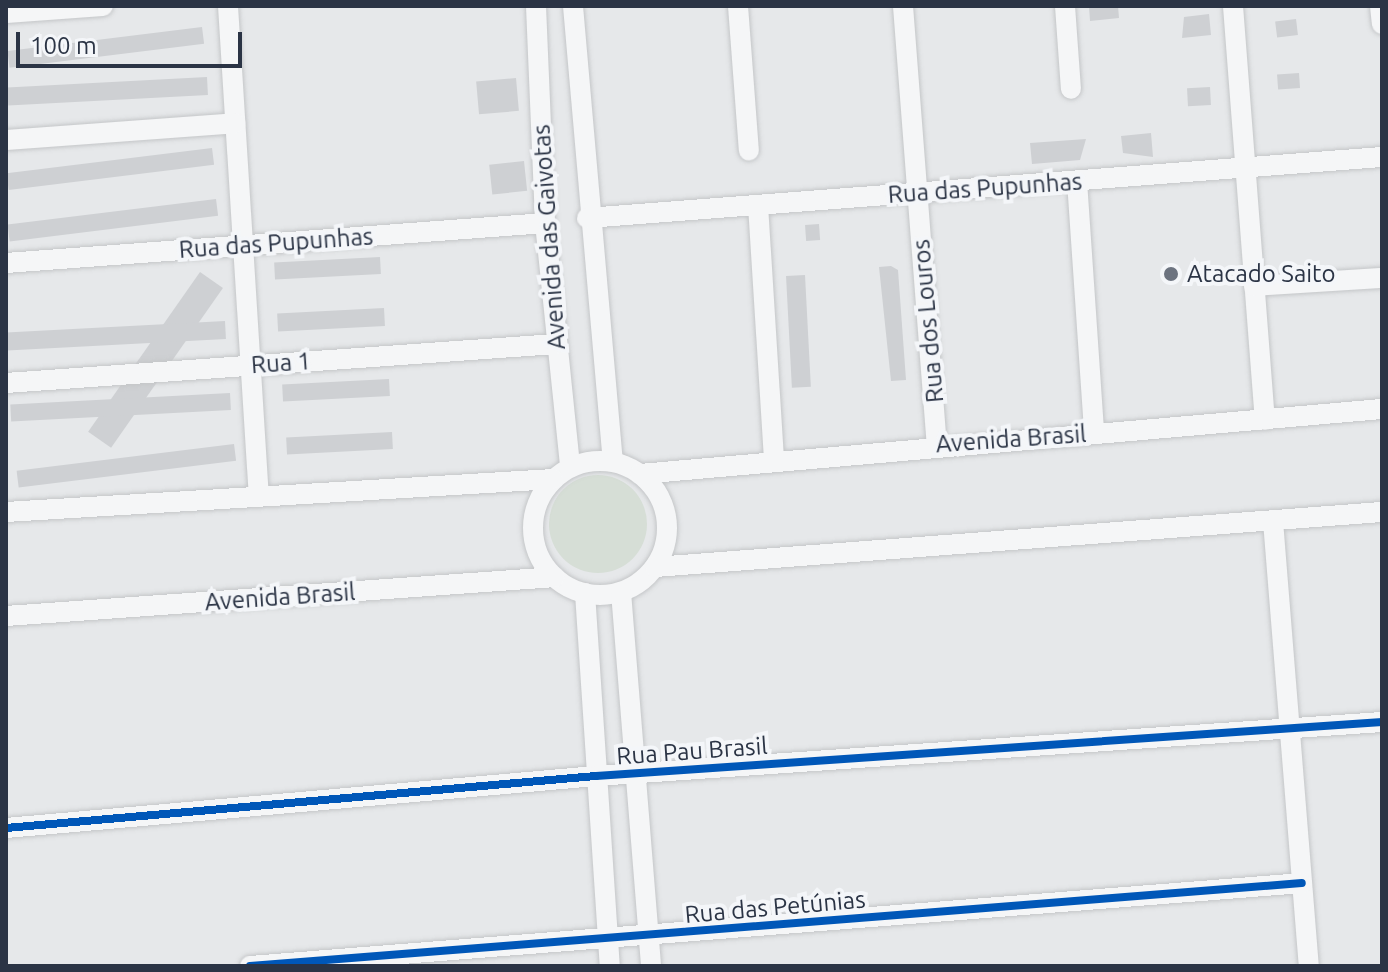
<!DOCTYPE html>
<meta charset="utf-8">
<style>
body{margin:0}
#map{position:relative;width:1388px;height:972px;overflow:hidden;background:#e6e8ea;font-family:Ubuntu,sans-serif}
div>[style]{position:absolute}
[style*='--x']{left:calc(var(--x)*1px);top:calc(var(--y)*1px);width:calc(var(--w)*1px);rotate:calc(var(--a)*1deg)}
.green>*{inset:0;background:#d6ded6}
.round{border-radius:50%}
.building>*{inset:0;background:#ced0d3;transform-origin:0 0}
.roads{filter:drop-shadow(0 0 2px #c4c6c8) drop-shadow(0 0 2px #c4c6c8)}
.minor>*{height:20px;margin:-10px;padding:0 10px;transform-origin:10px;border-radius:10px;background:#f5f6f7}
.minor>.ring{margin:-10px;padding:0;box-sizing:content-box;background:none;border:20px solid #f5f6f7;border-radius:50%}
.cycleway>*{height:8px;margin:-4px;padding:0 4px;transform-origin:4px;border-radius:4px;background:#0057b8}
.dots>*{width:22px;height:22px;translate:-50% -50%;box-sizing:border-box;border:4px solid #f4f6f9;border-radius:50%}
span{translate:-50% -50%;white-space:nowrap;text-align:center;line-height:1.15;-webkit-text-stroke:8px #f4f6f9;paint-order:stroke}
.street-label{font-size:24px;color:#2b3445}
.poi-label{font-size:24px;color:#2b3445}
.left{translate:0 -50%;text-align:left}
.frame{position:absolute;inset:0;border:8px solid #2b3445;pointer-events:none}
.scale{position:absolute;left:16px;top:32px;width:226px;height:36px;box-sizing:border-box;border:4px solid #2b3445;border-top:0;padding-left:10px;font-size:24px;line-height:28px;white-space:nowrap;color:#2b3445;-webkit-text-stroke:6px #f4f6f9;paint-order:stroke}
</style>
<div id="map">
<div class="green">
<div class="round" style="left:549px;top:475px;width:98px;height:98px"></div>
</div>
<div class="building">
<div style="clip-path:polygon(1089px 6px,1118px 6px,1119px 18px,1090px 21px)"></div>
<div style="clip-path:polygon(1209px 14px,1211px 35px,1182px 38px,1184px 17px)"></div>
<div style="left:1296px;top:19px;width:16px;height:21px;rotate:83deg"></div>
<div style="left:202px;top:27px;width:17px;height:196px;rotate:83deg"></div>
<div style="left:1299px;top:73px;width:15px;height:22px;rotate:86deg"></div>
<div style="left:207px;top:77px;width:18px;height:200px;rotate:87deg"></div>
<div style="left:516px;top:78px;width:33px;height:40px;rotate:85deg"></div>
<div style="left:1210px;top:87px;width:18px;height:23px;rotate:87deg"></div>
<div style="clip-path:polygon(1151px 133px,1153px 157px,1123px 153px,1121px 136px)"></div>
<div style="clip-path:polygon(1086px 139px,1080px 160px,1032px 164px,1030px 143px)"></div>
<div style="left:212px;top:148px;width:17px;height:207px;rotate:83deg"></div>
<div style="left:524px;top:161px;width:30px;height:35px;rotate:84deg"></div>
<div style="left:216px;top:199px;width:17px;height:210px;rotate:83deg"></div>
<div style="left:819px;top:224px;width:16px;height:14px;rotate:86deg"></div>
<div style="left:380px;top:257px;width:17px;height:106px;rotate:87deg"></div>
<div style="clip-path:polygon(891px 266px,898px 270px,906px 380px,891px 381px,879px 267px)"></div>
<div style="left:200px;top:272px;width:28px;height:195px;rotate:35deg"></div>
<div style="left:805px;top:275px;width:112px;height:19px;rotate:87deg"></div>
<div style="left:384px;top:308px;width:18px;height:107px;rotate:87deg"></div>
<div style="left:225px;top:321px;width:18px;height:219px;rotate:87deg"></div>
<div style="left:389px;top:379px;width:17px;height:107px;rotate:87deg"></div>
<div style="left:230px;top:393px;width:17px;height:220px;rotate:87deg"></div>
<div style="left:392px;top:432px;width:17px;height:106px;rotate:87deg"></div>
<div style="left:234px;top:444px;width:17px;height:219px;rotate:83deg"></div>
</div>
<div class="roads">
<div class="minor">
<div style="--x:228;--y:6;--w:487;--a:86.4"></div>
<div style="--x:536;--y:6;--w:217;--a:87.6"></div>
<div style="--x:545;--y:223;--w:245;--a:84.1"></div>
<div style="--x:573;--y:6;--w:457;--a:85"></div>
<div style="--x:738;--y:6;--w:145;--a:85.7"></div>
<div style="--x:903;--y:6;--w:440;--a:85.6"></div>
<div style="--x:1065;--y:6;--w:83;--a:85.9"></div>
<div style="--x:1233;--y:6;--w:415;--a:85.6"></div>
<div style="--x:1380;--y:6;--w:18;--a:84"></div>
<div style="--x:6;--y:13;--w:97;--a:-4.1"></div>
<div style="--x:6;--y:140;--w:230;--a:-4.2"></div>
<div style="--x:1077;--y:181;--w:253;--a:86.1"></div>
<div style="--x:758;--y:205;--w:255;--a:86.4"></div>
<div style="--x:587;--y:218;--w:797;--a:-4.39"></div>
<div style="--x:6;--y:263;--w:540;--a:-4.24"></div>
<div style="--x:1254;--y:286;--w:128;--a:-3.6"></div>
<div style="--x:6;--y:383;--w:551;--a:-4.06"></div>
<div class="ring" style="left:533px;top:461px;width:114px;height:114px"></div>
<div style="--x:640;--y:474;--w:745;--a:-5.01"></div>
<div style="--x:6;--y:512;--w:548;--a:-3.45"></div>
<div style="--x:1273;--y:521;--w:446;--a:85.4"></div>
<div style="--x:655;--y:567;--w:729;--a:-4.33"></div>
<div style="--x:621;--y:592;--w:375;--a:85.4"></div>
<div style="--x:585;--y:593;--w:374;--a:86.2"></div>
<div style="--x:6;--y:616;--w:550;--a:-4.06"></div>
<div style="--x:6;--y:828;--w:592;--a:-5.04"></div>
<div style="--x:596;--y:776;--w:788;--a:-3.93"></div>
<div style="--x:250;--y:966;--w:1055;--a:-4.51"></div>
</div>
</div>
<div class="cycleway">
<div style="--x:6;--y:828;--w:592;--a:-5.04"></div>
<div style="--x:596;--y:776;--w:788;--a:-3.93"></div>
<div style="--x:250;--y:966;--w:1055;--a:-4.51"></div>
</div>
<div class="dots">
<div style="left:1171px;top:274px;background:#6c737f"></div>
</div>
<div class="street-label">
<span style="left:985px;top:188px;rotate:-4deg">Rua das Pupunhas</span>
<span style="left:549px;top:237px;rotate:-94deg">Avenida das Gaivotas</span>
<span style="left:276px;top:243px;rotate:-4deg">Rua das Pupunhas</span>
<span style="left:928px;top:321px;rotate:-95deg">Rua dos Louros</span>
<span style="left:281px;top:363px;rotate:-4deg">Rua 1</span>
<span style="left:1011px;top:439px;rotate:-4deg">Avenida Brasil</span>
<span style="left:280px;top:597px;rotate:-4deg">Avenida Brasil</span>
<span style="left:692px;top:751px;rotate:-4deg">Rua Pau Brasil</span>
<span style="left:775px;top:907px;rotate:-5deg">Rua das Petúnias</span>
</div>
<div class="poi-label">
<span class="left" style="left:1187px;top:274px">Atacado Saito</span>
</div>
<div class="frame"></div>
<div class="scale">100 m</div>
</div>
